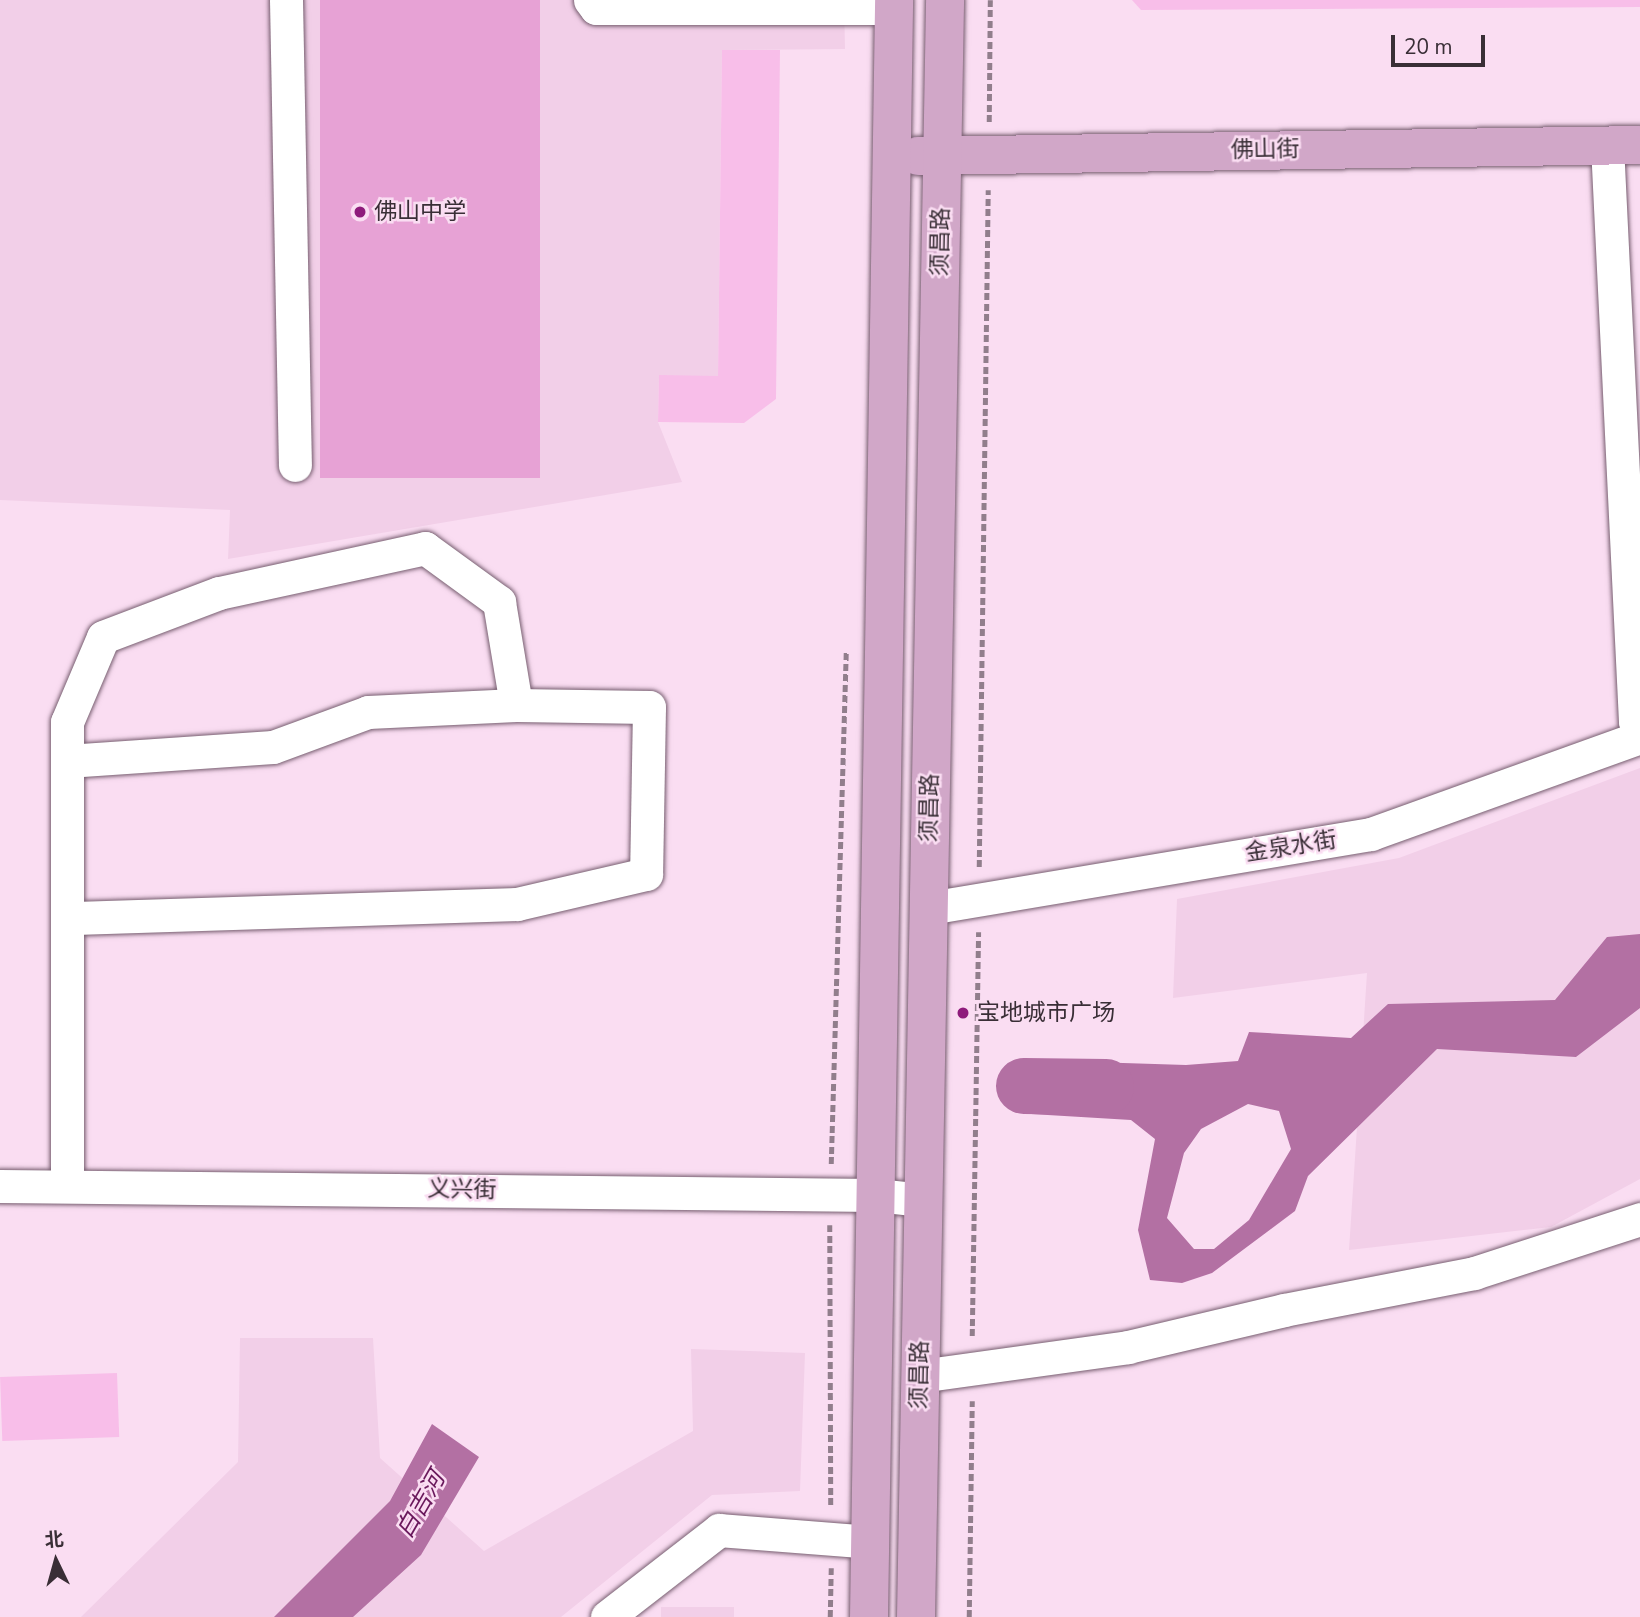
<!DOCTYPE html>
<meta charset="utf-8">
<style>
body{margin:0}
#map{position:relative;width:1640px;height:1617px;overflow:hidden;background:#faddf2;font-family:"Nunito Sans","Noto Sans SC",sans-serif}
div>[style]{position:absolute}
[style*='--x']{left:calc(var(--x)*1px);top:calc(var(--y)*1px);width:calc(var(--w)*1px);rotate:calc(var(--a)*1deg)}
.built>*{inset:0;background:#f2cfe8;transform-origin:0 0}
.green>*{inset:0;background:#e7a2d5;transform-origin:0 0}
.water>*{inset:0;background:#b370a3}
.river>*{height:56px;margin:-28px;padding:0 28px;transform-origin:28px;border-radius:28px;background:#b370a3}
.building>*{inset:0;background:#f8bee9;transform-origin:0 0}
.path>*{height:4.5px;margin-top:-2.25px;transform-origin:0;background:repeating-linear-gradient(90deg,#917e8c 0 7px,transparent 0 10.5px)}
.roads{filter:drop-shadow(0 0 2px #775e70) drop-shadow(0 0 2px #775e70)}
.minor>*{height:33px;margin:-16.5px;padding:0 16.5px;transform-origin:16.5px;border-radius:16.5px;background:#fff}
.major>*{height:38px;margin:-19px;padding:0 19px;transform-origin:19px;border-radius:19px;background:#d1a7c8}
.dots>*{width:19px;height:19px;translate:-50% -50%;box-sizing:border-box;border:4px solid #faddf2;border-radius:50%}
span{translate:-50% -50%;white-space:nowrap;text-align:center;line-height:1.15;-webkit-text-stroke:5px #faddf2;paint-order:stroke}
.street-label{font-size:23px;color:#392e36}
.poi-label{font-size:23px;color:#392e36}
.left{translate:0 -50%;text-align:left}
.water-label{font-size:24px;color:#69185b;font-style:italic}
.north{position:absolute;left:21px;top:1526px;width:70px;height:70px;-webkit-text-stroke:5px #faddf2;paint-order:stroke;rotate:355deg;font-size:19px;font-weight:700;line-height:28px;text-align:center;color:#392e36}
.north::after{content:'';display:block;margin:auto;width:24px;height:32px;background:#392e36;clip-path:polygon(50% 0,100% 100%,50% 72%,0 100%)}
.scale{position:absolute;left:1391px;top:35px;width:94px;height:32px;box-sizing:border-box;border:4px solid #392e36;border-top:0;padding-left:9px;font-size:21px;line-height:24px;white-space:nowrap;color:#392e36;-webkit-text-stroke:5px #faddf2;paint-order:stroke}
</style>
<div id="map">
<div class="built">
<div style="clip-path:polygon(0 0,844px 0,845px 49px,722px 50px,718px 376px,659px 376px,658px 422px,682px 482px,228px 559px,230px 510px,0 500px)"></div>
<div style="clip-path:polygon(1640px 768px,1640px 1179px,1551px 1227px,1349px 1250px,1367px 973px,1173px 998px,1177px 899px,1399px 858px)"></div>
<div style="clip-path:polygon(240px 1338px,373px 1338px,380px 1458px,484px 1551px,693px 1431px,691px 1349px,805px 1353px,800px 1491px,712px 1495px,561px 1617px,81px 1617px,238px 1462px)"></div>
<div style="left:661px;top:1607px;width:73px;height:10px"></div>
</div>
<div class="green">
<div style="left:320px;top:0;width:220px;height:478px"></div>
</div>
<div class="water">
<div style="clip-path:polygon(evenodd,1640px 934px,1640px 1008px,1576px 1057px,1437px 1049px,1308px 1176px,1295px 1211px,1212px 1273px,1182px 1283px,1150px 1280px,1138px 1230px,1155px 1139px,1131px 1120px,1031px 1114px,1029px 1060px,1186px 1065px,1238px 1061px,1249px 1032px,1351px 1038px,1388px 1004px,1555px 1000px,1607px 937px,1640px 934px,1248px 1104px,1279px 1111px,1291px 1149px,1249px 1220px,1214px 1249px,1194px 1249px,1167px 1218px,1184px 1153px,1201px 1129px,1248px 1104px)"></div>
<div style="clip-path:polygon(432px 1424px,479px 1457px,421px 1555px,353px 1617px,274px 1617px,390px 1501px)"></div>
</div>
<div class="river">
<div style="--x:1024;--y:1086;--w:82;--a:0.7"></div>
</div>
<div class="building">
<div style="clip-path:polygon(1132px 0,1640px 0,1640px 7px,1141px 10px)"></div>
<div style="clip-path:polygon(722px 50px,780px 50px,776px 399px,744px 423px,658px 422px,659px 375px,718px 376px)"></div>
<div style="left:117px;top:1373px;width:64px;height:117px;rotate:88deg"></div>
</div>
<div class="path">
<div style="--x:989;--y:122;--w:122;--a:-89.5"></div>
<div style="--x:979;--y:867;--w:677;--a:-89.24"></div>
<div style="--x:831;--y:1164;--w:512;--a:-88.32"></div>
<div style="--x:830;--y:1225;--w:282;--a:89.8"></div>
<div style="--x:972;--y:1336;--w:404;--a:-89.1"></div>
<div style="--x:830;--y:1617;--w:49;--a:-88.8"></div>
<div style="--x:969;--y:1617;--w:216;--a:-89.2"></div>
</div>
<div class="roads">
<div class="minor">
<div style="--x:286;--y:0;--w:465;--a:88.9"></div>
<div style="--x:590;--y:0;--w:10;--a:53"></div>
<div style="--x:596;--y:8;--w:297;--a:0"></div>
<div style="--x:1607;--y:145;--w:577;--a:87.22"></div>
<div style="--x:1635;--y:721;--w:9;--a:58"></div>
<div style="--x:67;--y:761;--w:206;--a:-3.9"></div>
<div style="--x:273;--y:747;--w:101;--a:-20.2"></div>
<div style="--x:368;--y:712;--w:148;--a:-2.7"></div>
<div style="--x:929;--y:908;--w:448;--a:-9.5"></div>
<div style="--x:1371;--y:834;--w:286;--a:-19.8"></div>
<div style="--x:0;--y:1186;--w:876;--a:0.59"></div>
<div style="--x:876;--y:1195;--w:47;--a:6.1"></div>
<div style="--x:67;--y:1186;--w:464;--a:-90"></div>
<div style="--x:67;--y:722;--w:92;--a:-67"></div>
<div style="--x:103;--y:637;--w:124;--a:-20.8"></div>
<div style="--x:219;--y:593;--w:211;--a:-12.3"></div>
<div style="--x:425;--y:548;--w:92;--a:36.1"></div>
<div style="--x:499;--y:602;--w:104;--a:80.6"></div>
<div style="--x:516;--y:705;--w:133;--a:0.9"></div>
<div style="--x:649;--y:707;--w:167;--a:91"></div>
<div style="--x:646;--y:874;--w:132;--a:166.9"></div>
<div style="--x:517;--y:904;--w:450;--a:178.2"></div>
<div style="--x:920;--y:1376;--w:210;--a:-7.9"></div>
<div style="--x:1128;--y:1347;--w:160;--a:-13.3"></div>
<div style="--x:1284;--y:1310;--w:194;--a:-11"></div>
<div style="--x:1474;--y:1273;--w:175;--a:-18"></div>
<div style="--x:607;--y:1617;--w:142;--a:-37.8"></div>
<div style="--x:719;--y:1530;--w:151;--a:4.5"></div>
</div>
<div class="major">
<div style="--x:918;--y:156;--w:722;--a:-0.87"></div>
<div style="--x:869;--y:1617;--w:1617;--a:-89.11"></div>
<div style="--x:916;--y:1617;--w:1617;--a:-88.97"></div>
</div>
</div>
<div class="dots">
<div style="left:360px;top:212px;background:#8e1b7b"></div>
<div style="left:963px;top:1013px;background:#8e1b7b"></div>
</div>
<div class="street-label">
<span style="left:1265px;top:150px;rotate:-1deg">佛山街</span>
<span style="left:941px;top:242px;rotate:-89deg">须昌路</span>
<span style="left:930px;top:808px;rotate:-89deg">须昌路</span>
<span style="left:1291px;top:847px;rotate:-9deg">金泉水街</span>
<span style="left:462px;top:1190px;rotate:1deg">义兴街</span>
<span style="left:920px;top:1375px;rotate:-89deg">须昌路</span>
</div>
<div class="poi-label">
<span class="left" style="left:374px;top:212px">佛山中学</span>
<span class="left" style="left:977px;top:1013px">宝地城市广场</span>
</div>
<div class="water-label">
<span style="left:421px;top:1505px;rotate:-60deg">白吉河</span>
</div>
<div class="north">北</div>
<div class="scale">20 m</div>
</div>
